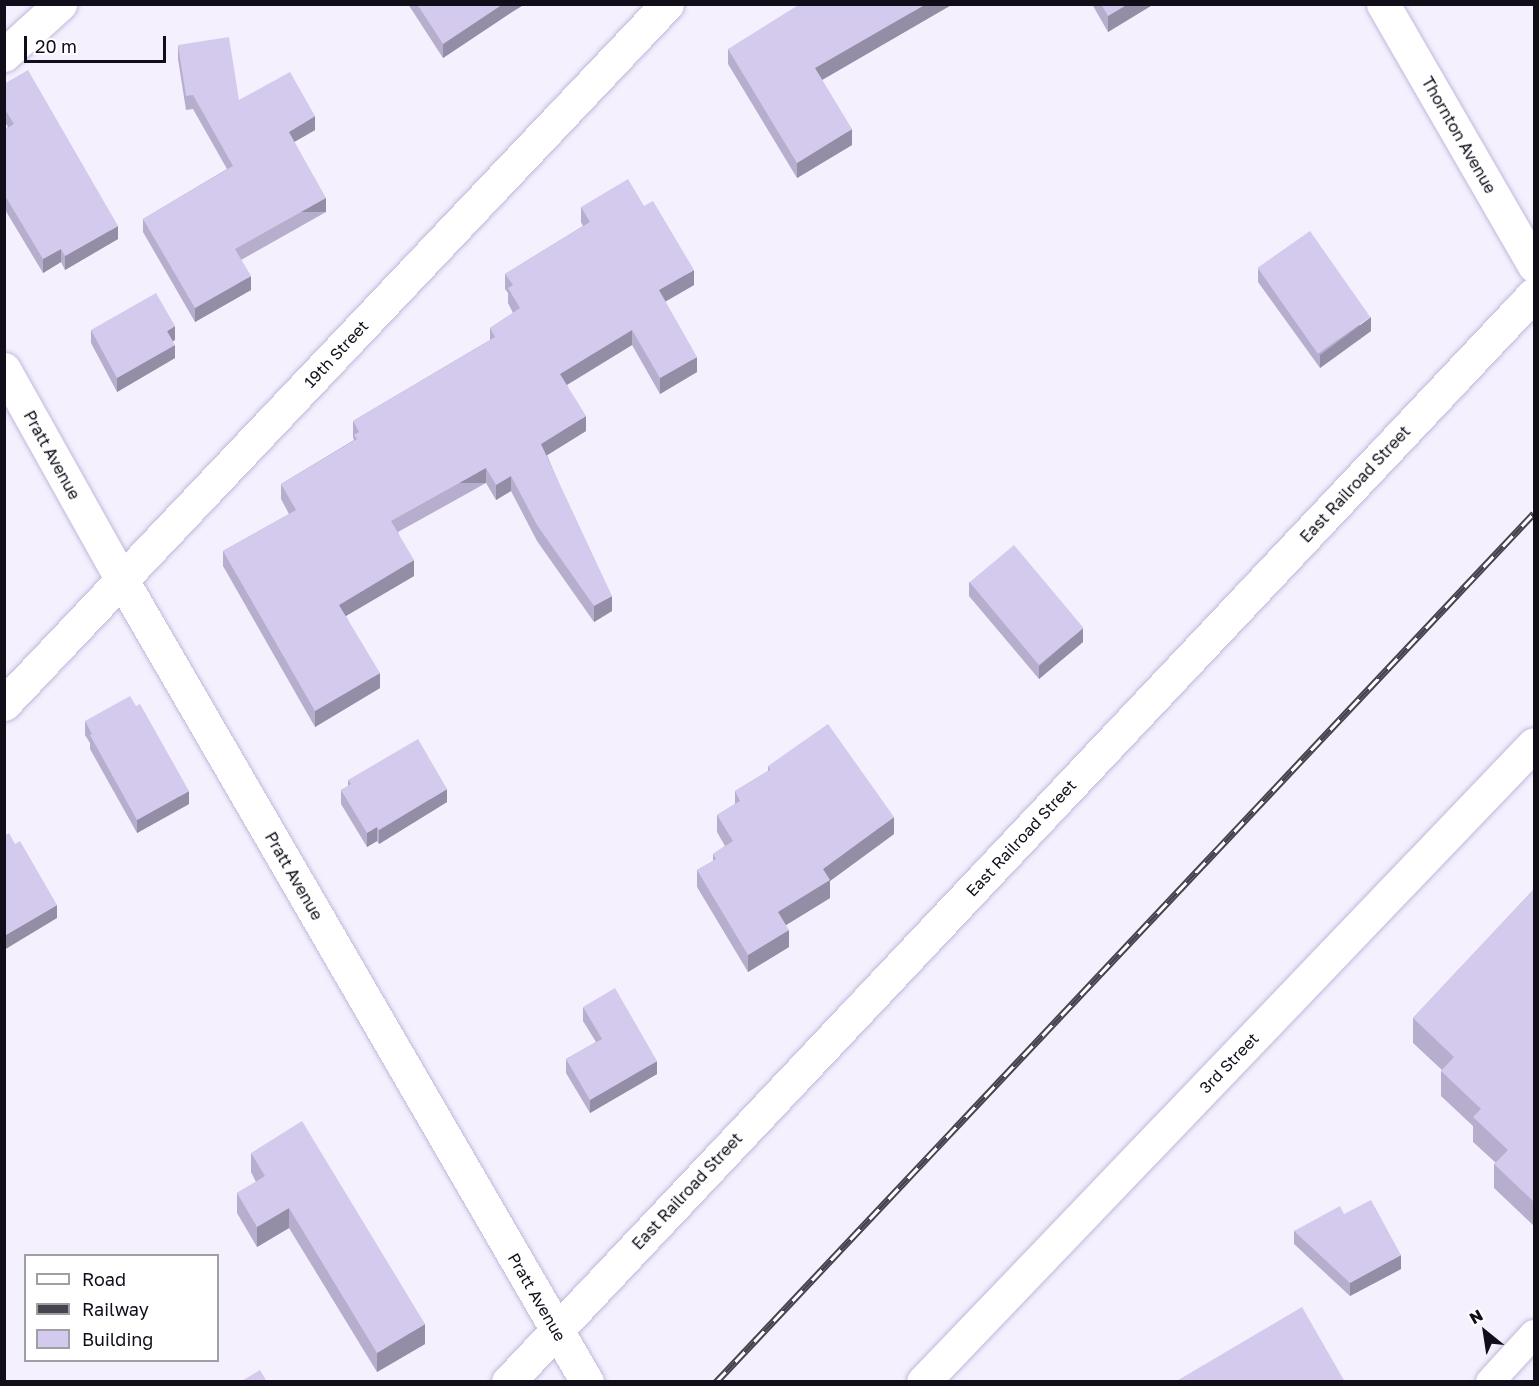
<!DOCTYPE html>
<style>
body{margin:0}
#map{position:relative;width:1539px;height:1386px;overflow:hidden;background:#f4f0fe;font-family:"Golos Text",sans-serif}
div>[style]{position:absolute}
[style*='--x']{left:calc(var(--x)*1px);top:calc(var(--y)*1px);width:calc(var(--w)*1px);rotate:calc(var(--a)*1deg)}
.roads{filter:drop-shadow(0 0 2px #c2b8da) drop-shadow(0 0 2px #c2b8da)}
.lane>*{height:28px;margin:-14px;padding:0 14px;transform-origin:14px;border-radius:14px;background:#fff}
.street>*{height:33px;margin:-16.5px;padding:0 16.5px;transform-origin:16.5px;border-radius:16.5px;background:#fff}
.secondary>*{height:33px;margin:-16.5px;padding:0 16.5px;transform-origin:16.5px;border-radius:16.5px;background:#fff}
.rail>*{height:7px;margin-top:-3.5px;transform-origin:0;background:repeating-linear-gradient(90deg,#fff 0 14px,#48444f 0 28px);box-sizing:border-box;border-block:2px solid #48444f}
.wall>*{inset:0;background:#b6aecc}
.shaded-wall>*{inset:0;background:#948da6;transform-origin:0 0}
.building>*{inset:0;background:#d4caed;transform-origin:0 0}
span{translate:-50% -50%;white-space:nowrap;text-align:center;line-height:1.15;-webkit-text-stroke:5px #fff;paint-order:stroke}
.street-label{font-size:16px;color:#120e19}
.frame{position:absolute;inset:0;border:6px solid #120e19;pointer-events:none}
.legend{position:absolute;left:24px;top:1254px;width:195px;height:108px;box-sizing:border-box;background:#fff;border:2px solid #a09fa3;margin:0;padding:8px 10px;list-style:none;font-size:18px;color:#120e19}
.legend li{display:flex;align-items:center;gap:12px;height:30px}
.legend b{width:30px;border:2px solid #a09fa3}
.north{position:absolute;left:1455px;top:1302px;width:60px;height:60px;-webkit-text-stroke:4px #fff;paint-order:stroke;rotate:330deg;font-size:16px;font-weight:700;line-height:24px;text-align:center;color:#120e19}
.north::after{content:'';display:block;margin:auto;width:21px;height:27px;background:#120e19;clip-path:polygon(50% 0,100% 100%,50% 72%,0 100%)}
.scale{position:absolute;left:24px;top:36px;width:142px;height:27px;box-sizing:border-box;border:3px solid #120e19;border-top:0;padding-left:8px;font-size:18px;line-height:21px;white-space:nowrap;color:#120e19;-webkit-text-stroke:4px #fff;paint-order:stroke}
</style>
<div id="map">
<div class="roads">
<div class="lane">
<div style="--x:1490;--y:1382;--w:65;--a:-47.5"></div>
</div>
<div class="street">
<div style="--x:1383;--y:4;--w:302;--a:60"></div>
<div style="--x:4;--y:55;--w:76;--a:-42.3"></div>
<div style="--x:4;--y:369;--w:242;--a:60.8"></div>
<div style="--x:122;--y:580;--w:927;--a:59.89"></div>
<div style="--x:4;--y:704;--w:964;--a:-46.55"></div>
<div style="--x:923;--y:1382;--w:883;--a:-46.24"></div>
</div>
<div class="secondary">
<div style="--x:508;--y:1382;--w:1495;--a:-46.68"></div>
</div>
</div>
<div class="rail">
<div style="--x:716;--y:1382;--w:1193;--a:-46.73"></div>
</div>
<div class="wall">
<div style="clip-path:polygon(408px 4px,525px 4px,512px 12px,443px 58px)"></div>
<div style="clip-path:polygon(953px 4px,822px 80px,852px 145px,797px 178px,728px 64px,728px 49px)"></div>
<div style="clip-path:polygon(1092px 4px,1154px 4px,1108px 32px)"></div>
<div style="clip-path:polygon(178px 45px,239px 100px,315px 130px,294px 142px,326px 212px,241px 260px,251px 290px,195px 322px,143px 232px,143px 219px,227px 169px,193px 109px,186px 110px,178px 59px)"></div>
<div style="clip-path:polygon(4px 84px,118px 239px,65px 270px,61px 262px,43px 273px,4px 208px,4px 130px,8px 127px,4px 121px)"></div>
<div style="clip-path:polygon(644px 206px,694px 285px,665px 302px,697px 372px,660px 394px,632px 345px,567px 385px,586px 431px,547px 455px,612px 611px,594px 622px,537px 541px,511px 491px,496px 500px,486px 483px,398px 532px,414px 576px,346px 616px,380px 688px,315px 727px,223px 566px,223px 551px,289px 514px,281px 499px,281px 484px,354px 440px,353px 437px,353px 421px,490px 340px,490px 328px,513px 313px,508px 303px,508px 293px,505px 289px,505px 274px,583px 226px,581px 222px,581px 207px)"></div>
<div style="clip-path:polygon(1258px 269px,1371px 331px,1320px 368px,1258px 282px)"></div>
<div style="clip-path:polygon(91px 330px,175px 340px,173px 341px,175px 358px,117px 392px,91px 343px)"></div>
<div style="clip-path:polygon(969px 582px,1083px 642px,1039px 679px,969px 596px)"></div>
<div style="clip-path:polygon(85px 721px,189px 804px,137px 833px,90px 749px,90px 743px,85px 735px)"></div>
<div style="clip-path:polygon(768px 766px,894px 834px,830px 881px,830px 898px,786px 925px,789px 947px,748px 972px,697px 887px,697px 870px,713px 861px,713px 854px,725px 846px,717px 832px,717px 815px,735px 804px,735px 791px,768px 771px)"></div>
<div style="clip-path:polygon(348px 780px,447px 802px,379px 844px,377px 841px,367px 847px,341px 804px,341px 790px,348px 786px)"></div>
<div style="clip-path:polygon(1534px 889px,1534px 1226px,1494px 1188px,1494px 1164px,1496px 1163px,1473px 1142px,1473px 1126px,1441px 1096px,1441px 1071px,1442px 1070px,1413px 1043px,1413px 1018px)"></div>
<div style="clip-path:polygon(583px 1007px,657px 1074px,590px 1113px,566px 1073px,566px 1059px,596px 1042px,583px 1021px)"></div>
<div style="clip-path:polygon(251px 1153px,425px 1344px,377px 1372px,289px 1228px,257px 1247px,237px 1213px,237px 1193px,256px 1182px,251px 1172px)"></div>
<div style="clip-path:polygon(1344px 1214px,1401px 1269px,1350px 1296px,1294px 1244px,1294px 1231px)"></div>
</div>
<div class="shaded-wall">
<div style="clip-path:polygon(503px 4px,525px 4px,512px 12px,443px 58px,443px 44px)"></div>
<div style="clip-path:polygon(926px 4px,953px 4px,815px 84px,815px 68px)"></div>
<div style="clip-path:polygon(1128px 4px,1154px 4px,1108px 32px,1108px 16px)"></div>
<div style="clip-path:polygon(315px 116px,315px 130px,289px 145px,289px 132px)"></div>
<div style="clip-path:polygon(852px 129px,852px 145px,797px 178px,797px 163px)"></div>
<div style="left:326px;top:198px;width:14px;height:104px;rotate:90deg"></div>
<div style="clip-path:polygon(118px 226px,118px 239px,65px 270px,65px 256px)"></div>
<div style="clip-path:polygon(61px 249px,61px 262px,43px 273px,43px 259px)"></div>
<div style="clip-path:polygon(694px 270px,694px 285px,659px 305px,659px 290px)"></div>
<div style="clip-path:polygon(251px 276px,251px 290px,195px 322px,195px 308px)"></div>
<div style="clip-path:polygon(1371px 317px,1371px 331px,1320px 368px,1320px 355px)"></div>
<div style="clip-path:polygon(175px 326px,175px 340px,167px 344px,167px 331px)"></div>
<div style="clip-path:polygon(632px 330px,632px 345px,560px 389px,560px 374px)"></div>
<div style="clip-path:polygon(175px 345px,175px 358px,117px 392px,117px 378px)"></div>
<div style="clip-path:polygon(697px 357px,697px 372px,660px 394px,660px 378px)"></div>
<div style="clip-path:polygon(586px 416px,586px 431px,541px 459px,541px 444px)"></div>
<div style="left:486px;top:468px;width:15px;height:109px;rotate:90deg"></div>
<div style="clip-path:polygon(511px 476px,511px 491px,496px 500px,496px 485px)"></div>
<div style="clip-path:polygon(414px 560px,414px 576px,339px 620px,339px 605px)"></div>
<div style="clip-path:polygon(612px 596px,612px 611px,594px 622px,594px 606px)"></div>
<div style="clip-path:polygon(1083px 628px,1083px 642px,1039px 679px,1039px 666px)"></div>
<div style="clip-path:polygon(380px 673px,380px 688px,315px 727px,315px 711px)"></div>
<div style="clip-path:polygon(447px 789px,447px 802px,379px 844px,379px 830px)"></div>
<div style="clip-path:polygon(189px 791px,189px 804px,137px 833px,137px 820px)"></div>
<div style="clip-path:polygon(894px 817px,894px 834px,830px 881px,830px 898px,778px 930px,778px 912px,823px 869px)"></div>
<div style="clip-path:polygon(377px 827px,377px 841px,367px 847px,367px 833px)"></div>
<div style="clip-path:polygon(57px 905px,57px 918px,4px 950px,4px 936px)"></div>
<div style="clip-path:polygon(789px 930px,789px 947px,748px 972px,748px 955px)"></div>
<div style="clip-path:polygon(657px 1061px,657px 1074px,590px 1113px,590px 1100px)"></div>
<div style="clip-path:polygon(289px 1208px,289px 1228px,257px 1247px,257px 1227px)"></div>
<div style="clip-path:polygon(1401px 1255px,1401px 1269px,1350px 1296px,1350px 1283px)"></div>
<div style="clip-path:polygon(425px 1324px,425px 1344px,377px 1372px,377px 1353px)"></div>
</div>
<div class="building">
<div style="clip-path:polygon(417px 4px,503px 4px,443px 44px)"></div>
<div style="clip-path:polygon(800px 4px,926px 4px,815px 68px,852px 129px,797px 163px,728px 49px)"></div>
<div style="clip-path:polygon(1101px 4px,1128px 4px,1108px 16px)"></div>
<div style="clip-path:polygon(229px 37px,239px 100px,290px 72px,315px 116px,289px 132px,326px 198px,235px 249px,251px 276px,195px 308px,143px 219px,233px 166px,193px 95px,186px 96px,178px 45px)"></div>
<div style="clip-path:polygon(28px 70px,118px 226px,65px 256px,61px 249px,43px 259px,4px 194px,4px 130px,14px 124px,4px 108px,4px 84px)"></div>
<div style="clip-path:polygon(628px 179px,644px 206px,653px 201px,694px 270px,659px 290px,697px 357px,660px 378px,632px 330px,560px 374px,586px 416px,541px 444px,612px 596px,594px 606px,537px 525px,511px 476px,496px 485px,486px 468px,391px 521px,414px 560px,339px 605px,380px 673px,315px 711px,223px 551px,296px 510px,281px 484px,357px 439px,354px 435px,359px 432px,353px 421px,495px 337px,490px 328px,520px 308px,508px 288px,513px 285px,505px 274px,590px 222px,581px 207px)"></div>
<div style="left:1310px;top:231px;width:105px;height:64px;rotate:55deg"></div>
<div style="clip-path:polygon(156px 293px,175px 326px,167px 331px,175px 345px,117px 378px,91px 330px)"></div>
<div style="left:1014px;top:545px;width:108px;height:58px;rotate:50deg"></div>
<div style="clip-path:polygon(130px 696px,136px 706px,140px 704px,189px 791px,137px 820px,90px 735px,92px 734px,85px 721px)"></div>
<div style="clip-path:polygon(828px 724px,894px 817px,823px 869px,830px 880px,778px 912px,789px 930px,748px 955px,697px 870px,716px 859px,713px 854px,733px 841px,717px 815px,740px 801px,735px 791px,770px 770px,768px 766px)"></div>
<div style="clip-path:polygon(418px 739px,447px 789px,379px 830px,377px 827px,367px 833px,341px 790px,351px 784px,348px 780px)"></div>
<div style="clip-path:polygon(9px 833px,15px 844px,20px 841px,57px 905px,4px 936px,4px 836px)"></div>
<div style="clip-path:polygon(1534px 889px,1534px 1202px,1494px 1164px,1508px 1150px,1473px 1117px,1481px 1109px,1441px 1071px,1454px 1057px,1413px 1018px)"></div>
<div style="clip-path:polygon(615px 988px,657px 1061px,590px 1100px,566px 1059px,602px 1039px,583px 1007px)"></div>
<div style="clip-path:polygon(302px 1121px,425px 1324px,377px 1353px,289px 1208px,257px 1227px,237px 1193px,265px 1176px,251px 1153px)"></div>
<div style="clip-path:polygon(1371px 1200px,1401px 1255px,1350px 1283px,1294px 1231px,1340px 1206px,1344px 1214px)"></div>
<div style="clip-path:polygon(1302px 1307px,1345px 1382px,1175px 1382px)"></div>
<div style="clip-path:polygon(260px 1370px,267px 1382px,240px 1382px)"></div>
</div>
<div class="street-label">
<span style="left:1459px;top:135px;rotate:60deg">Thornton Avenue</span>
<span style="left:336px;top:354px;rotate:-47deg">19th Street</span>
<span style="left:52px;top:455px;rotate:61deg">Pratt Avenue</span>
<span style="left:1355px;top:484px;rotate:-47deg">East Railroad Street</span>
<span style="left:1021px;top:838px;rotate:-47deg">East Railroad Street</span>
<span style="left:294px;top:876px;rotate:60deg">Pratt Avenue</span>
<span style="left:1229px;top:1063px;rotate:-46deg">3rd Street</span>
<span style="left:687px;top:1191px;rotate:-47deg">East Railroad Street</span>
<span style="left:537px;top:1297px;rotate:60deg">Pratt Avenue</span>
</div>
<div class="frame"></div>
<ul class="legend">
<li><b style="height:8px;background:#fff"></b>Road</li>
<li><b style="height:8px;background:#48444f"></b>Railway</li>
<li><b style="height:16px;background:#d4caed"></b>Building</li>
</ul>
<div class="north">N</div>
<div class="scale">20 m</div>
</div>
